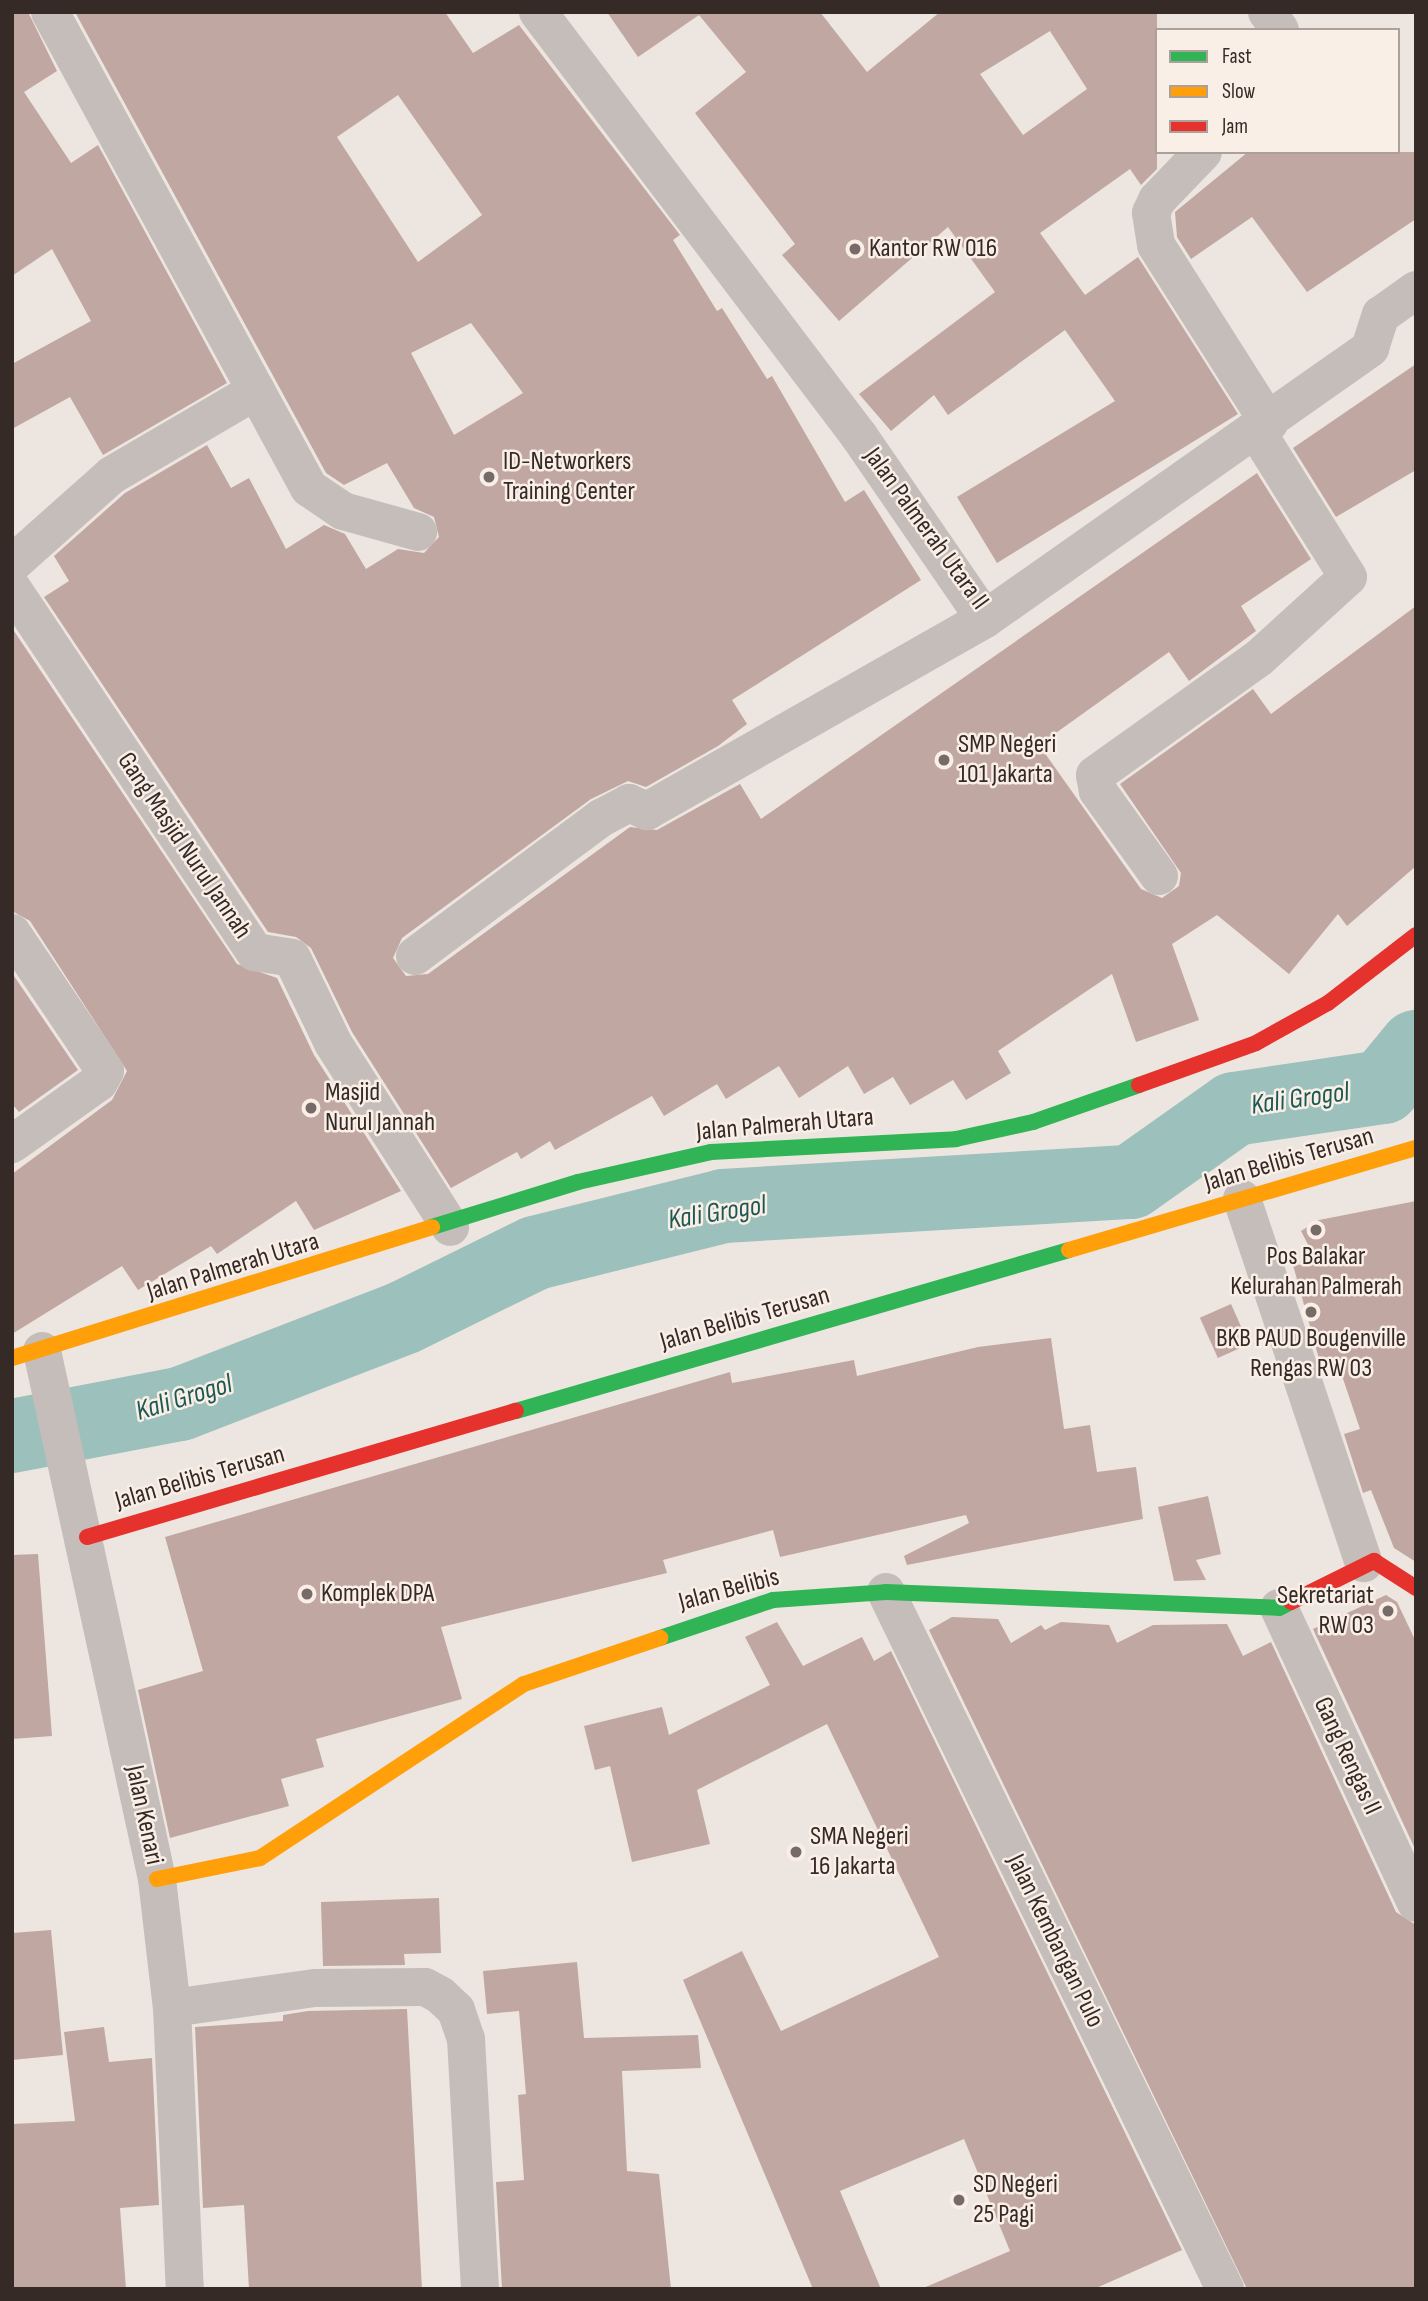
<!DOCTYPE html>
<style>
body{margin:0}
#map{position:relative;width:1428px;height:2301px;overflow:hidden;background:#ede5e0;font-family:"Sofia Sans Condensed",sans-serif}
div>[style]{position:absolute}
[style*='--x']{left:calc(var(--x)*1px);top:calc(var(--y)*1px);width:calc(var(--w)*1px);rotate:calc(var(--a)*1deg)}
.river>*{height:74px;margin:-37px;padding:0 37px;transform-origin:37px;border-radius:37px;background:#9cc0bb}
.building>*{inset:0;background:#c1a7a1;transform-origin:0 0}
.street>*{height:38px;margin:-19px;padding:0 19px;transform-origin:19px;border-radius:19px;background:#c5bdb9}
.fast>*{height:16px;margin:-8px;padding:0 8px;transform-origin:8px;border-radius:8px;background:#30b455}
.slow>*{height:16px;margin:-8px;padding:0 8px;transform-origin:8px;border-radius:8px;background:#ff9f0a}
.jam>*{height:16px;margin:-8px;padding:0 8px;transform-origin:8px;border-radius:8px;background:#e5322d}
.dots>*{width:19px;height:19px;translate:-50% -50%;box-sizing:border-box;border:4px solid #faefe7;border-radius:50%}
span{translate:-50% -50%;white-space:nowrap;text-align:center;line-height:1.15;-webkit-text-stroke:5px #faefe7;paint-order:stroke}
.poi-label{font-size:26px;color:#362a27}
.left{translate:0 -50%;text-align:left}
.right{translate:-100% -50%;text-align:right}
.street-label{font-size:26px;color:#362a27}
.water-label{font-size:28px;color:#1c5955;font-style:italic}
.frame{position:absolute;inset:0;border:14px solid #362a27;pointer-events:none}
.legend{position:absolute;left:1155px;top:28px;width:245px;height:126px;box-sizing:border-box;background:#faefe7;border:2px solid #aca09a;margin:0;padding:9px 12px;list-style:none;font-size:21px;color:#362a27}
.legend li{display:flex;align-items:center;gap:14px;height:35px}
.legend b{width:35px;border:2px solid #aca09a}
</style>
<div id="map">
<div class="river">
<div style="--x:12;--y:1436;--w:171;--a:-10.8"></div>
<div style="--x:180;--y:1404;--w:241;--a:-21.1"></div>
<div style="--x:405;--y:1317;--w:145;--a:-26.2"></div>
<div style="--x:535;--y:1253;--w:194;--a:-14"></div>
<div style="--x:723;--y:1206;--w:409;--a:-3.4"></div>
<div style="--x:1131;--y:1182;--w:126;--a:-35.3"></div>
<div style="--x:1234;--y:1109;--w:151;--a:-8.4"></div>
<div style="--x:1383;--y:1087;--w:52;--a:-50.5"></div>
</div>
<div class="building">
<div style="clip-path:polygon(12px 12px,28px 12px,57px 71px,24px 92px,71px 163px,98px 145px,227px 383px,103px 455px,70px 397px,12px 429px,12px 364px,91px 321px,52px 249px,12px 276px)"></div>
<div style="clip-path:polygon(evenodd,75px 12px,445px 12px,473px 53px,519px 25px,680px 235px,673px 240px,717px 311px,722px 308px,767px 379px,772px 376px,845px 502px,864px 490px,921px 580px,732px 700px,747px 724px,718px 746px,646px 787px,628px 781px,591px 799px,402px 938px,393px 958px,406px 976px,428px 974px,630px 827px,657px 830px,740px 784px,761px 819px,1257px 473px,1311px 559px,1241px 606px,1256px 631px,1189px 681px,1169px 652px,1039px 745px,1141px 889px,1162px 898px,1179px 886px,1181px 873px,1120px 784px,1253px 689px,1271px 714px,1416px 606px,1416px 866px,1347px 926px,1338px 914px,1289px 974px,1217px 915px,1172px 944px,1199px 1020px,1136px 1042px,1112px 974px,998px 1051px,1011px 1073px,966px 1100px,953px 1080px,910px 1105px,893px 1077px,864px 1094px,848px 1066px,799px 1098px,779px 1066px,726px 1099px,717px 1084px,664px 1116px,652px 1096px,555px 1150px,550px 1141px,521px 1159px,517px 1152px,451px 1188px,352px 1032px,311px 948px,296px 937px,268px 932px,44px 597px,69px 581px,54px 556px,125px 493px,207px 445px,231px 488px,249px 478px,286px 549px,324px 525px,345px 534px,366px 569px,398px 549px,424px 553px,439px 537px,434px 517px,414px 508px,387px 463px,344px 485px,326px 473px,75px 12px,398px 95px,482px 215px,418px 262px,337px 137px,398px 95px,75px 12px,471px 323px,523px 393px,454px 435px,411px 353px,471px 323px)"></div>
<div style="clip-path:polygon(evenodd,607px 12px,820px 12px,867px 72px,940px 12px,1157px 12px,1157px 169px,1141px 185px,1130px 169px,1040px 233px,1085px 295px,1138px 257px,1238px 414px,997px 563px,957px 497px,1115px 401px,1065px 330px,948px 415px,934px 395px,891px 431px,859px 394px,995px 292px,948px 227px,839px 321px,782px 255px,795px 244px,695px 113px,746px 72px,699px 15px,638px 57px,607px 12px,1050px 31px,1087px 89px,1023px 135px,980px 74px,1050px 31px)"></div>
<div style="clip-path:polygon(1248px 152px,1416px 152px,1416px 219px,1307px 292px,1252px 217px,1191px 259px,1177px 237px,1175px 212px)"></div>
<div style="clip-path:polygon(1416px 364px,1416px 470px,1336px 517px,1293px 448px)"></div>
<div style="clip-path:polygon(12px 628px,237px 964px,277px 978px,314px 1055px,401px 1191px,314px 1230px,296px 1201px,217px 1254px,211px 1246px,138px 1290px,122px 1266px,12px 1334px,12px 1174px,112px 1100px,127px 1071px,30px 921px,12px 911px)"></div>
<div style="clip-path:polygon(12px 973px,78px 1070px,19px 1112px,12px 1104px)"></div>
<div style="clip-path:polygon(1416px 1201px,1416px 1562px,1394px 1548px,1371px 1490px,1363px 1493px,1344px 1434px,1360px 1429px,1336px 1358px,1319px 1359px,1293px 1265px,1318px 1264px,1301px 1231px,1319px 1220px)"></div>
<div style="left:1231px;top:1304px;width:44px;height:34px;rotate:66deg"></div>
<div style="clip-path:polygon(1051px 1338px,1064px 1429px,1090px 1425px,1097px 1472px,1136px 1467px,1143px 1519px,907px 1565px,904px 1556px,969px 1523px,966px 1515px,780px 1557px,773px 1530px,663px 1560px,667px 1573px,441px 1627px,462px 1699px,316px 1739px,324px 1767px,281px 1779px,289px 1806px,170px 1838px,138px 1690px,203px 1671px,165px 1537px,730px 1372px,732px 1383px,854px 1360px,857px 1376px,978px 1347px)"></div>
<div style="clip-path:polygon(1208px 1496px,1221px 1554px,1196px 1560px,1206px 1580px,1174px 1581px,1158px 1507px)"></div>
<div style="clip-path:polygon(38px 1554px,52px 1736px,12px 1739px,12px 1555px)"></div>
<div style="clip-path:polygon(1386px 1595px,1397px 1602px,1416px 1642px,1416px 1851px,1313px 1629px)"></div>
<div style="clip-path:polygon(952px 1617px,998px 1619px,1011px 1643px,1041px 1625px,1045px 1630px,1061px 1622px,1109px 1625px,1117px 1643px,1153px 1625px,1227px 1624px,1243px 1656px,1271px 1642px,1396px 1912px,1416px 1925px,1416px 2289px,1247px 2289px,929px 1630px)"></div>
<div style="clip-path:polygon(777px 1622px,803px 1666px,862px 1637px,874px 1661px,891px 1651px,1182px 2250px,1094px 2289px,921px 2289px,1010px 2251px,964px 2139px,840px 2191px,881px 2289px,813px 2289px,683px 1980px,742px 1951px,781px 2031px,939px 1957px,827px 1724px,697px 1790px,710px 1844px,632px 1862px,610px 1766px,595px 1770px,584px 1726px,662px 1707px,669px 1735px,770px 1685px,745px 1637px)"></div>
<div style="clip-path:polygon(439px 1898px,441px 1953px,404px 1954px,405px 1965px,323px 1966px,321px 1902px)"></div>
<div style="clip-path:polygon(51px 1930px,63px 2055px,12px 2060px,12px 1933px)"></div>
<div style="clip-path:polygon(577px 1962px,584px 2038px,698px 2035px,701px 2068px,622px 2071px,627px 2171px,659px 2174px,671px 2289px,502px 2289px,496px 2182px,524px 2180px,518px 2095px,526px 2094px,519px 2011px,487px 2014px,483px 1971px)"></div>
<div style="clip-path:polygon(407px 2009px,422px 2289px,249px 2289px,244px 2205px,203px 2208px,195px 2027px,283px 2021px,283px 2015px,308px 2011px)"></div>
<div style="clip-path:polygon(104px 2027px,109px 2062px,152px 2058px,159px 2205px,120px 2208px,126px 2289px,12px 2289px,12px 2124px,75px 2121px,64px 2032px)"></div>
</div>
<div class="street">
<div style="--x:50;--y:12;--w:542;--a:61.45"></div>
<div style="--x:309;--y:488;--w:41;--a:34.1"></div>
<div style="--x:343;--y:511;--w:78;--a:15.6"></div>
<div style="--x:538;--y:12;--w:532;--a:52.87"></div>
<div style="--x:859;--y:436;--w:222;--a:55.5"></div>
<div style="--x:1267;--y:12;--w:22;--a:54"></div>
<div style="--x:1203;--y:152;--w:66;--a:133.8"></div>
<div style="--x:1157;--y:200;--w:14;--a:115"></div>
<div style="--x:1151;--y:213;--w:32;--a:81"></div>
<div style="--x:1156;--y:245;--w:211;--a:57.6"></div>
<div style="--x:12;--y:564;--w:134;--a:-41.7"></div>
<div style="--x:112;--y:475;--w:167;--a:-30.3"></div>
<div style="--x:12;--y:588;--w:438;--a:56.3"></div>
<div style="--x:255;--y:952;--w:37;--a:9"></div>
<div style="--x:292;--y:958;--w:94;--a:64.2"></div>
<div style="--x:333;--y:1043;--w:218;--a:57.5"></div>
<div style="--x:1159;--y:876;--w:105;--a:-125.7"></div>
<div style="--x:1098;--y:791;--w:16;--a:-101"></div>
<div style="--x:1095;--y:775;--w:201;--a:-35.5"></div>
<div style="--x:1259;--y:658;--w:120;--a:-42.3"></div>
<div style="--x:1348;--y:577;--w:171;--a:-122.1"></div>
<div style="--x:12;--y:933;--w:166;--a:56"></div>
<div style="--x:105;--y:1071;--w:13;--a:119"></div>
<div style="--x:99;--y:1082;--w:107;--a:144.5"></div>
<div style="--x:415;--y:956;--w:232;--a:-36.6"></div>
<div style="--x:601;--y:818;--w:32;--a:-28"></div>
<div style="--x:629;--y:803;--w:20;--a:24"></div>
<div style="--x:647;--y:811;--w:389;--a:-29.6"></div>
<div style="--x:985;--y:619;--w:471;--a:-35.1"></div>
<div style="--x:1370;--y:348;--w:35;--a:-72"></div>
<div style="--x:1381;--y:315;--w:43;--a:-35.5"></div>
<div style="--x:1242;--y:1199;--w:384;--a:71.5"></div>
<div style="--x:42;--y:1351;--w:540;--a:77.71"></div>
<div style="--x:157;--y:1879;--w:130;--a:83.4"></div>
<div style="--x:172;--y:2008;--w:281;--a:87.4"></div>
<div style="--x:886;--y:1592;--w:775;--a:64.06"></div>
<div style="--x:1279;--y:1608;--w:325;--a:65.1"></div>
<div style="--x:172;--y:2008;--w:144;--a:-8"></div>
<div style="--x:315;--y:1988;--w:110;--a:-0.5"></div>
<div style="--x:425;--y:1987;--w:17;--a:28"></div>
<div style="--x:440;--y:1995;--w:22;--a:43"></div>
<div style="--x:456;--y:2010;--w:31;--a:71"></div>
<div style="--x:466;--y:2039;--w:250;--a:86.8"></div>
</div>
<div class="fast">
<div style="--x:432;--y:1227;--w:153;--a:-17.1"></div>
<div style="--x:578;--y:1182;--w:136;--a:-12.7"></div>
<div style="--x:711;--y:1152;--w:245;--a:-3"></div>
<div style="--x:956;--y:1139;--w:79;--a:-12.4"></div>
<div style="--x:1033;--y:1122;--w:112;--a:-19.2"></div>
<div style="--x:516;--y:1411;--w:576;--a:-16.23"></div>
<div style="--x:660;--y:1638;--w:119;--a:-18.6"></div>
<div style="--x:773;--y:1600;--w:113;--a:-4"></div>
<div style="--x:886;--y:1592;--w:393;--a:2.3"></div>
<div style="--x:1279;--y:1608;--w:13;--a:-27"></div>
</div>
<div class="slow">
<div style="--x:1069;--y:1250;--w:362;--a:-16.4"></div>
<div style="--x:12;--y:1358;--w:440;--a:-17.3"></div>
<div style="--x:157;--y:1879;--w:105;--a:-11.5"></div>
<div style="--x:260;--y:1858;--w:316;--a:-33.4"></div>
<div style="--x:524;--y:1684;--w:144;--a:-18.7"></div>
</div>
<div class="jam">
<div style="--x:1139;--y:1085;--w:124;--a:-19.7"></div>
<div style="--x:1256;--y:1043;--w:82;--a:-29.1"></div>
<div style="--x:1328;--y:1003;--w:111;--a:-37.7"></div>
<div style="--x:87;--y:1537;--w:447;--a:-16.4"></div>
<div style="--x:1291;--y:1602;--w:93;--a:-26.3"></div>
<div style="--x:1374;--y:1561;--w:50;--a:32.7"></div>
</div>
<div class="dots">
<div style="left:855px;top:249px;background:#766b68"></div>
<div style="left:489px;top:477px;background:#766b68"></div>
<div style="left:944px;top:760px;background:#766b68"></div>
<div style="left:311px;top:1108px;background:#766b68"></div>
<div style="left:1316px;top:1230px;background:#766b68"></div>
<div style="left:1311px;top:1312px;background:#766b68"></div>
<div style="left:307px;top:1594px;background:#766b68"></div>
<div style="left:1388px;top:1611px;background:#766b68"></div>
<div style="left:796px;top:1852px;background:#766b68"></div>
<div style="left:959px;top:2200px;background:#766b68"></div>
</div>
<div class="poi-label">
<span class="left" style="left:869px;top:249px">Kantor RW 016</span>
<span class="left" style="left:503px;top:477px">ID-Networkers<br>Training Center</span>
<span class="left" style="left:958px;top:760px">SMP Negeri<br>101 Jakarta</span>
<span class="left" style="left:325px;top:1108px">Masjid<br>Nurul Jannah</span>
<span style="left:1316px;top:1272px">Pos Balakar<br>Kelurahan Palmerah</span>
<span style="left:1311px;top:1354px">BKB PAUD Bougenville<br>Rengas RW 03</span>
<span class="left" style="left:321px;top:1594px">Komplek DPA</span>
<span class="right" style="left:1374px;top:1611px">Sekretariat<br>RW 03</span>
<span class="left" style="left:810px;top:1852px">SMA Negeri<br>16 Jakarta</span>
<span class="left" style="left:973px;top:2200px">SD Negeri<br>25 Pagi</span>
</div>
<div class="street-label">
<span style="left:926px;top:529px;rotate:54deg">Jalan Palmerah Utara II</span>
<span style="left:184px;top:846px;rotate:56deg">Gang Masjid Nurul Jannah</span>
<span style="left:785px;top:1125px;rotate:-5deg">Jalan Palmerah Utara</span>
<span style="left:1289px;top:1160px;rotate:-16deg">Jalan Belibis Terusan</span>
<span style="left:233px;top:1267px;rotate:-17deg">Jalan Palmerah Utara</span>
<span style="left:745px;top:1319px;rotate:-16deg">Jalan Belibis Terusan</span>
<span style="left:200px;top:1478px;rotate:-16deg">Jalan Belibis Terusan</span>
<span style="left:729px;top:1590px;rotate:-15deg">Jalan Belibis</span>
<span style="left:1347px;top:1756px;rotate:65deg">Gang Rengas II</span>
<span style="left:144px;top:1815px;rotate:78deg">Jalan Kenari</span>
<span style="left:1055px;top:1941px;rotate:64deg">Jalan Kembangan Pulo</span>
</div>
<div class="water-label">
<span style="left:1300px;top:1099px;rotate:-8deg">Kali Grogol</span>
<span style="left:717px;top:1213px;rotate:-9deg">Kali Grogol</span>
<span style="left:184px;top:1398px;rotate:-17deg">Kali Grogol</span>
</div>
<div class="frame"></div>
<ul class="legend">
<li><b style="height:9px;background:#30b455"></b>Fast</li>
<li><b style="height:9px;background:#ff9f0a"></b>Slow</li>
<li><b style="height:9px;background:#e5322d"></b>Jam</li>
</ul>
</div>
